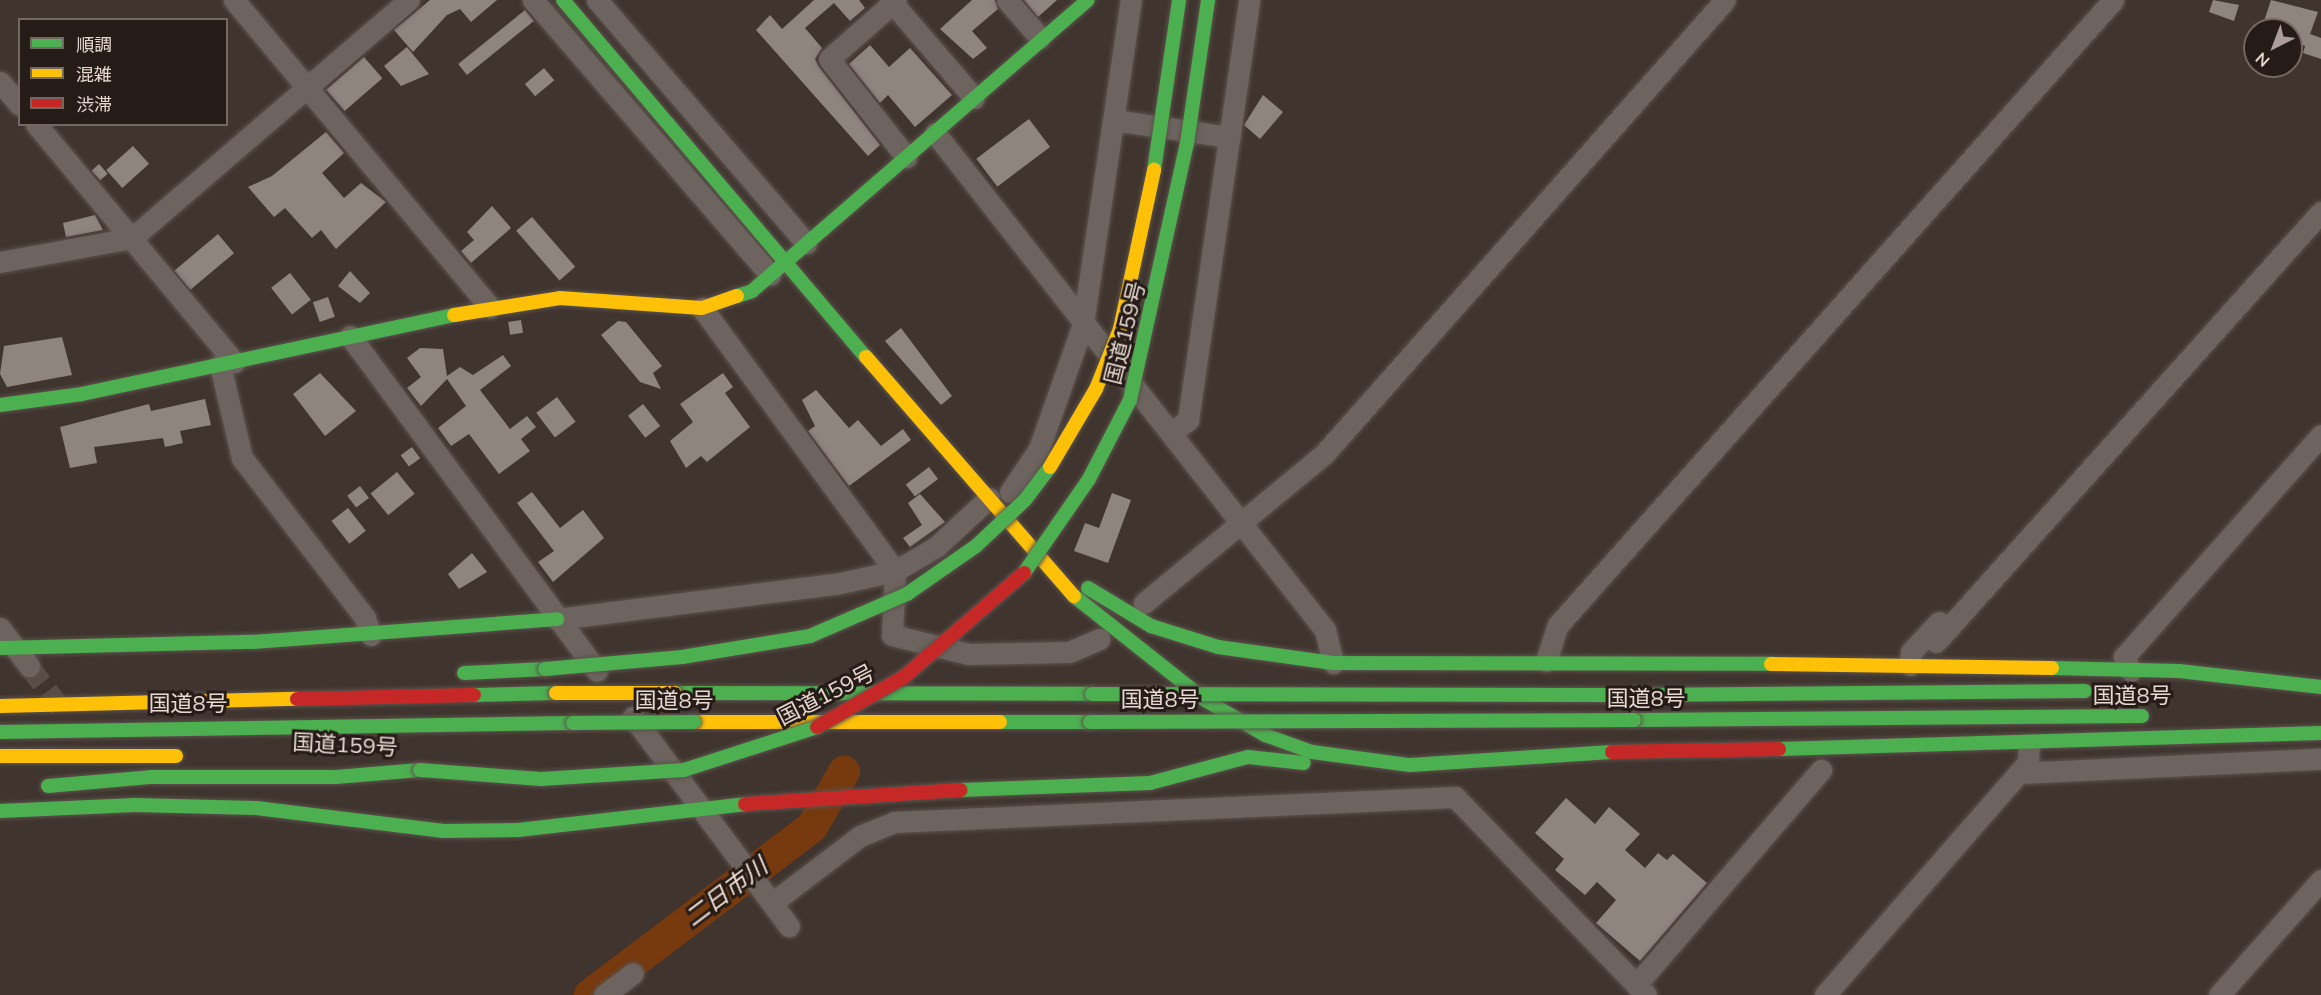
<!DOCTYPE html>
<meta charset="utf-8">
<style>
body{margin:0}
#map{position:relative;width:2321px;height:995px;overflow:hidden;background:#3f342e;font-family:Mulish,"Noto Sans JP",sans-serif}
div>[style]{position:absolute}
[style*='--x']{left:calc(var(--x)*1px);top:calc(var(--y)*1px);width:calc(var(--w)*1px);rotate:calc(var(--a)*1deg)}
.river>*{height:32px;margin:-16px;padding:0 16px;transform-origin:16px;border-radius:16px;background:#77390e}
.building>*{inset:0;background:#8f857f;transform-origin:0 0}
.street-tunnel>*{height:21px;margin-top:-10.5px;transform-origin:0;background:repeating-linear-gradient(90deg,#584d47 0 21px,transparent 0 31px)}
.roads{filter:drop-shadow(0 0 2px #5c524c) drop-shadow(0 0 2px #5c524c)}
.street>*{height:21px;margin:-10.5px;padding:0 10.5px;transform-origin:10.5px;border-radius:10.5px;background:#6d645f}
.fast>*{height:14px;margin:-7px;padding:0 7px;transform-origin:7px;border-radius:7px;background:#4caf50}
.slow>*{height:14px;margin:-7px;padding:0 7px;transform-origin:7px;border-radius:7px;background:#ffc107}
.jam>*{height:14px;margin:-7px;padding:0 7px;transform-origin:7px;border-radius:7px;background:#c62828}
.bridges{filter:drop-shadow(0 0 2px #5c524c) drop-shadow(0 0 2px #5c524c)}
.fast-bridge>*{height:14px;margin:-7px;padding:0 7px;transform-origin:7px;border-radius:7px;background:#4caf50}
.slow-bridge>*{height:14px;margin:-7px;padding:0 7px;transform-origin:7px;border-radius:7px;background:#ffc107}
.jam-bridge>*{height:14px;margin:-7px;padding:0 7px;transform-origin:7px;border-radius:7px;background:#c62828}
span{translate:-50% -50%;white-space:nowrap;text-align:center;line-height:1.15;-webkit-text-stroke:6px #261c17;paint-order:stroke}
.street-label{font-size:22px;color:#e7d9d2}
.water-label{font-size:24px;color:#f4dfd4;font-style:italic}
.legend{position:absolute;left:18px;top:18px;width:210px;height:108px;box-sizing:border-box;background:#261c17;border:2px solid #736862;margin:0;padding:8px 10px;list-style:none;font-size:18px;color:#e7d9d2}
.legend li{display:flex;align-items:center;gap:12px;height:30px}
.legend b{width:30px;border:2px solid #736862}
.north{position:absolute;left:2243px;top:18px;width:60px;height:60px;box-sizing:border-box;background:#261c17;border:2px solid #736862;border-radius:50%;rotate:222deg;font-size:16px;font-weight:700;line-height:24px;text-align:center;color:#e7d9d2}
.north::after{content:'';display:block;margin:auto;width:21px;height:27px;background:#ac9f99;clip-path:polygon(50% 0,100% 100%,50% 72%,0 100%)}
</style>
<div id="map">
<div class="river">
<div style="--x:590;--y:995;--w:278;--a:-37.1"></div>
<div style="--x:812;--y:827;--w:64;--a:-59.8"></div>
</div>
<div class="building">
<div style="clip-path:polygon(430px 0,497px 0,471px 22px,460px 9px,447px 15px,413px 52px,394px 30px)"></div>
<div style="clip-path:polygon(814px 0,859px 0,865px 8px,850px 21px,834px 3px,805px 28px,822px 48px,815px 59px,819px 67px,880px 145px,868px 156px,756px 30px,770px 15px,782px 29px)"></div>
<div style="clip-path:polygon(972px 0,995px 0,998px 9px,972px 31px,987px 48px,973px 59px,940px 29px)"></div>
<div style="clip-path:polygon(1024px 0,1057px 0,1038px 17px)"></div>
<div style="clip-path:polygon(2213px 0,2239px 5px,2234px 21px,2209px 12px)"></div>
<div style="clip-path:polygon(2271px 0,2318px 12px,2310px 34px,2321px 38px,2321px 59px,2303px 53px,2305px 46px,2291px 41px,2291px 30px,2261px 30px)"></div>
<div style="left:525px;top:10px;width:14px;height:86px;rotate:51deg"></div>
<div style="clip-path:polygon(870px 45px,889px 67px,910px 48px,952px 95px,915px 127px,888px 95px,880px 103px,849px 64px)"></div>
<div style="clip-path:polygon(407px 47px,429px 74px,401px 86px,384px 66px)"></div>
<div style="left:364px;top:57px;width:28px;height:50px;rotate:49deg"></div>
<div style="left:544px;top:68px;width:16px;height:25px;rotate:50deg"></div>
<div style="clip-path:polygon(1263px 95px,1283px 112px,1260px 139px,1244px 125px)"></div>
<div style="left:1029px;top:119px;width:35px;height:66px;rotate:53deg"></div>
<div style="clip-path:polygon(326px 132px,344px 153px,322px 173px,344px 198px,361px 183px,386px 202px,336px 249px,321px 230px,312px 238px,285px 208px,274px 217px,248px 187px,272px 176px)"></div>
<div style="left:133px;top:146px;width:24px;height:36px;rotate:48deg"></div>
<div style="left:99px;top:164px;width:13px;height:10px;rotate:48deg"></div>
<div style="clip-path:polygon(492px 206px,511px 228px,471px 263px,461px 251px,474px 240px,467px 232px)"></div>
<div style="clip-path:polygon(95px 215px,103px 230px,66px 237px,63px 223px)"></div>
<div style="left:532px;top:217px;width:66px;height:21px;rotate:49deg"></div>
<div style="left:218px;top:234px;width:25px;height:57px;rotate:50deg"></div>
<div style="clip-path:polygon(350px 271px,370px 293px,360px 303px,338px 286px)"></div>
<div style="left:290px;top:273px;width:34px;height:24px;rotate:52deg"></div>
<div style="left:328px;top:297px;width:21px;height:16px;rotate:71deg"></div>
<div style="left:521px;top:320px;width:13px;height:13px;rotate:81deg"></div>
<div style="clip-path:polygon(618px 321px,626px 322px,662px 366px,653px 373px,661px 389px,640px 382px,601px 335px)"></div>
<div style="clip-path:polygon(901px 328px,952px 396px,941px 405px,885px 341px)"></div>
<div style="clip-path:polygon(62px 337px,72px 375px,7px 387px,0 374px,4px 346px)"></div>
<div style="clip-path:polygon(420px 348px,443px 349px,447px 376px,460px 367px,473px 375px,503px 355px,511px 366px,480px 390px,510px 429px,527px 416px,536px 427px,521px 439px,530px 451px,499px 474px,469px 434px,451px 446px,438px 428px,466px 406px,447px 379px,421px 406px,407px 388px,421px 377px,407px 358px)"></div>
<div style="clip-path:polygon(320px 373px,356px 411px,325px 436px,293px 394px)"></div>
<div style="clip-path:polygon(723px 373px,733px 387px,725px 393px,750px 427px,707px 462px,701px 456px,686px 468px,670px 441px,693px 422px,680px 404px)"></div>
<div style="clip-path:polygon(816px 390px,849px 428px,858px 420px,881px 446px,903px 429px,911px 440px,849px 486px,808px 431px,815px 426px,802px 400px)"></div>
<div style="left:557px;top:397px;width:31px;height:26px;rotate:53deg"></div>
<div style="clip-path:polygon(205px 399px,211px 425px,180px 431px,183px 443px,165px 447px,163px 438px,94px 447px,97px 463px,70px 468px,60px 427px,149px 404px,151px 411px)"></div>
<div style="left:643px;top:404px;width:28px;height:19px;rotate:52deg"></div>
<div style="left:412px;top:447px;width:14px;height:14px;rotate:54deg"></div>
<div style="left:929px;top:467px;width:15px;height:29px;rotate:53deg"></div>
<div style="left:397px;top:472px;width:28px;height:34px;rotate:51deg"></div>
<div style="left:360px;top:486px;width:15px;height:16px;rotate:53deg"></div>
<div style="clip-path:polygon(532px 492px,560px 528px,583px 510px,604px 538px,553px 582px,538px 562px,554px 551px,517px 503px)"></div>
<div style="clip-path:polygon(1112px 493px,1131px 500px,1108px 563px,1074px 551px,1085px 523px,1099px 528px)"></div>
<div style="clip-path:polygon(920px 494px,945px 522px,910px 547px,903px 538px,922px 525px,908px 503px)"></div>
<div style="left:348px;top:508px;width:29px;height:21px;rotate:52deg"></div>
<div style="clip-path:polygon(472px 553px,487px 572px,459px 589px,448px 574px)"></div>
<div style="clip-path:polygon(1566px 798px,1595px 824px,1609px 807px,1640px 834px,1625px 850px,1645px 868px,1658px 853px,1667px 860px,1673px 854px,1707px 883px,1640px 961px,1596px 923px,1616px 900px,1597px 882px,1585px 895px,1555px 870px,1564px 859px,1535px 833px)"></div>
</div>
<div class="street-tunnel">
<div style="--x:29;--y:666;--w:56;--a:52.9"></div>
</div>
<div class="roads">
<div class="street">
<div style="--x:234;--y:0;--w:400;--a:50.2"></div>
<div style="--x:533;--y:0;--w:363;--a:49.2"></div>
<div style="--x:597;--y:0;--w:321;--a:49.3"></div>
<div style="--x:890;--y:0;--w:129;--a:49.4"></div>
<div style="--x:896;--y:0;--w:89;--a:138.6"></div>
<div style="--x:829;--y:59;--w:125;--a:51.8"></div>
<div style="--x:1007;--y:0;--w:50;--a:49"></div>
<div style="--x:0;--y:82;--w:30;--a:49"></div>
<div style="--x:1113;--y:120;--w:118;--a:8.3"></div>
<div style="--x:36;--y:124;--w:310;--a:50.2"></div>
<div style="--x:935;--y:133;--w:632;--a:51.88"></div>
<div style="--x:1325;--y:630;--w:34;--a:76"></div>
<div style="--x:0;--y:262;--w:134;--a:-10.3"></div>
<div style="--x:132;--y:238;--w:365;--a:-40.7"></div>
<div style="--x:702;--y:308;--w:326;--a:53.7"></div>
<div style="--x:895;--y:571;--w:64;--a:92.7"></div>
<div style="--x:892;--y:635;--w:79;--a:13.9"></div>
<div style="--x:969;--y:654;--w:100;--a:-1.1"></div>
<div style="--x:1069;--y:652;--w:33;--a:-23"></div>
<div style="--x:350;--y:336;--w:416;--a:53.6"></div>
<div style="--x:220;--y:365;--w:96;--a:76.7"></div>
<div style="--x:242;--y:458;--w:202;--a:52.4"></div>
<div style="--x:365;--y:618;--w:18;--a:71"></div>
<div style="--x:1173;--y:431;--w:19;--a:-36"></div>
<div style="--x:1188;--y:420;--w:424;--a:-81.7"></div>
<div style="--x:1010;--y:492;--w:52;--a:-56"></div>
<div style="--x:1039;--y:449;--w:133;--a:-70.6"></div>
<div style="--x:1083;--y:324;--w:328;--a:-81.6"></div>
<div style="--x:1144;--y:603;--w:235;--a:-39.6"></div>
<div style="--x:1325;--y:453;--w:604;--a:-48.56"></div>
<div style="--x:557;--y:619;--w:281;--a:-7.2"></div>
<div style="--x:836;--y:584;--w:60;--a:-12.4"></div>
<div style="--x:895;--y:571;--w:48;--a:-30.3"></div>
<div style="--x:936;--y:547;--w:72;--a:-42.8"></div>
<div style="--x:0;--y:628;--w:48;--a:52.7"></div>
<div style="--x:1936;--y:642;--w:577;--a:-48.16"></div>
<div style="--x:1546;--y:661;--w:38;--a:-72"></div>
<div style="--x:1558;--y:625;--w:836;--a:-48.39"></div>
<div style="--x:1910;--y:665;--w:13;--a:-86"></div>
<div style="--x:1911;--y:652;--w:41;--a:-47"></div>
<div style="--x:2131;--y:671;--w:16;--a:-117"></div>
<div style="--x:2124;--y:657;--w:297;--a:-48.4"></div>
<div style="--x:633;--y:717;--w:261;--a:53.3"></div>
<div style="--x:2019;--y:773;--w:302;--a:-2.7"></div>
<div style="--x:772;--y:903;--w:111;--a:-37.3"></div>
<div style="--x:860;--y:836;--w:37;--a:-22"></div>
<div style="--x:894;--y:822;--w:562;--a:-2.55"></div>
<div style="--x:1455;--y:797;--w:275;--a:46"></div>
<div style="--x:1636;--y:985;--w:284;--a:-49.3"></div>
<div style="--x:604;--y:995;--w:36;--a:-37"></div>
<div style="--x:1825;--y:995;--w:309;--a:-48.9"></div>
<div style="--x:2028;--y:762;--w:17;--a:-87"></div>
<div style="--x:2219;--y:995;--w:154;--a:-48.4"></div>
</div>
<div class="fast">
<div style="--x:563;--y:0;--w:468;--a:49.7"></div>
<div style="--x:737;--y:296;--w:16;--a:-18"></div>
<div style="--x:752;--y:291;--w:444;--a:-40.9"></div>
<div style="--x:0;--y:405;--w:83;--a:-7.6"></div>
<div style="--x:82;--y:394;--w:380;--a:-12"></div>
<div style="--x:1088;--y:588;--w:74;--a:31.1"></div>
<div style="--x:1151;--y:626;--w:70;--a:17.4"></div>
<div style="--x:1218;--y:647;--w:116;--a:7.9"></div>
<div style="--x:1333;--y:663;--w:438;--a:0.1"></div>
<div style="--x:1074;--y:596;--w:167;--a:38.4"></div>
<div style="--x:1205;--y:700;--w:69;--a:30.3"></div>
<div style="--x:1265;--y:735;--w:50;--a:19.9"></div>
<div style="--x:1312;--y:752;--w:99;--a:7.6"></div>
<div style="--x:1410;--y:765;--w:202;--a:-3.7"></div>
<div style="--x:0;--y:648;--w:253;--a:-1.4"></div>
<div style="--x:253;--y:642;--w:305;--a:-4.3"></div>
<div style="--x:2052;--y:668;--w:127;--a:1.4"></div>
<div style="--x:2179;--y:671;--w:143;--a:6.4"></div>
<div style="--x:464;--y:673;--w:81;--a:-2.8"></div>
<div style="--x:675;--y:693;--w:417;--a:0.1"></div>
<div style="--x:474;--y:695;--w:82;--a:-1.4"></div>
<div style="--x:1637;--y:695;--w:448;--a:-0.5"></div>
<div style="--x:1634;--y:720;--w:508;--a:-0.45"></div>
<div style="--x:1000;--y:722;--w:90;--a:0"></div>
<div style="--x:0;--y:732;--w:573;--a:-0.9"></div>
<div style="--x:1779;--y:749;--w:542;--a:-1.69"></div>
<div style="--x:48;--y:786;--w:102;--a:-5"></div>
<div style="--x:150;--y:777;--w:186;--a:0"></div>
<div style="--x:336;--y:777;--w:84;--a:-4.8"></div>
<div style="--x:961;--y:790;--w:189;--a:-2.1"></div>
<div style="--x:1150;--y:783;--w:101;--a:-14.9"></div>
<div style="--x:1248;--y:757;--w:56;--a:6.1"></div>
<div style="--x:0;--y:811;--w:135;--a:-2.5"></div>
<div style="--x:135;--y:805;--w:121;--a:1.4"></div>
<div style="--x:256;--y:808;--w:189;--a:7"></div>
<div style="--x:444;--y:831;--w:74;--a:-0.8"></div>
<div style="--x:518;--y:830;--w:228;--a:-6.5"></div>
</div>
<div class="slow">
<div style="--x:454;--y:315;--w:107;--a:-9.1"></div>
<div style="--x:560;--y:298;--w:142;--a:4"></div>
<div style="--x:702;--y:308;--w:37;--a:-19"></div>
<div style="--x:866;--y:357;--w:317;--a:49"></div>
<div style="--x:1771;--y:664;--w:281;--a:0.8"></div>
<div style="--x:0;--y:706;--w:297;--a:-1.4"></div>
<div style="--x:694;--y:722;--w:306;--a:0"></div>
<div style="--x:0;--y:756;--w:176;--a:0"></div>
</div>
<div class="jam">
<div style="--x:297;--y:699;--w:177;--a:-1.3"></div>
<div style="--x:1612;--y:752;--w:167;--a:-1"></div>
<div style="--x:745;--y:804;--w:216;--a:-3.7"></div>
</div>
</div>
<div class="bridges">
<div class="fast-bridge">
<div style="--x:1154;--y:170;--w:172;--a:-81.6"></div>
<div style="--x:1024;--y:573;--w:114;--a:-55.3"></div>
<div style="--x:1089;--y:479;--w:89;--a:-62.6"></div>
<div style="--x:1130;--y:400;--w:263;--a:-77.5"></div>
<div style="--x:1187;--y:143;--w:145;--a:-81.6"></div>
<div style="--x:545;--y:669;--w:138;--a:-5"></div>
<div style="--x:682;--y:657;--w:130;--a:-9.3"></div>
<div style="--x:810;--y:636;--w:106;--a:-23.4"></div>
<div style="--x:907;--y:594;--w:84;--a:-34.8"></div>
<div style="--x:976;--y:546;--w:67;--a:-43.2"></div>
<div style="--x:1025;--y:500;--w:41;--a:-52.9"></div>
<div style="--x:1092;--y:694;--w:545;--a:0.11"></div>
<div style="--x:1090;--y:722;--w:544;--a:-0.21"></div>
<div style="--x:573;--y:723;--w:121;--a:-0.5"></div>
<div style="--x:420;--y:770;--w:121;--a:4.3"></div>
<div style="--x:541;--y:779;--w:143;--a:-3.6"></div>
<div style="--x:684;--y:770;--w:140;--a:-17.9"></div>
</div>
<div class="slow-bridge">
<div style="--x:1050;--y:467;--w:91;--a:-59.5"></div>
<div style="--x:1096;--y:389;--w:65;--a:-68.2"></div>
<div style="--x:1120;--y:329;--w:163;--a:-77.9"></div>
<div style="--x:556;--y:693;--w:119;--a:0"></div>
</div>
<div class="jam-bridge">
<div style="--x:817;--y:727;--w:100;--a:-29.9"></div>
<div style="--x:904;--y:677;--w:159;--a:-40.9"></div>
</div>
</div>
<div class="street-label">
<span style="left:1125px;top:333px;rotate:-76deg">国道159号</span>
<span style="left:826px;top:695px;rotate:-27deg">国道159号</span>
<span style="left:2132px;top:696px">国道8号</span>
<span style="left:1646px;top:699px">国道8号</span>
<span style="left:1160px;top:700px">国道8号</span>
<span style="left:674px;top:701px">国道8号</span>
<span style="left:188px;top:704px">国道8号</span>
<span style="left:345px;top:745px;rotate:3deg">国道159号</span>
</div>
<div class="water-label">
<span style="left:726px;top:892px;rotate:-37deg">二日市川</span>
</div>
<ul class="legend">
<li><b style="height:8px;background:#4caf50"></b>順調</li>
<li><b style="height:8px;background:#ffc107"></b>混雑</li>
<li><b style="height:8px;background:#c62828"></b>渋滞</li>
</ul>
<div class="north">N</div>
</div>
